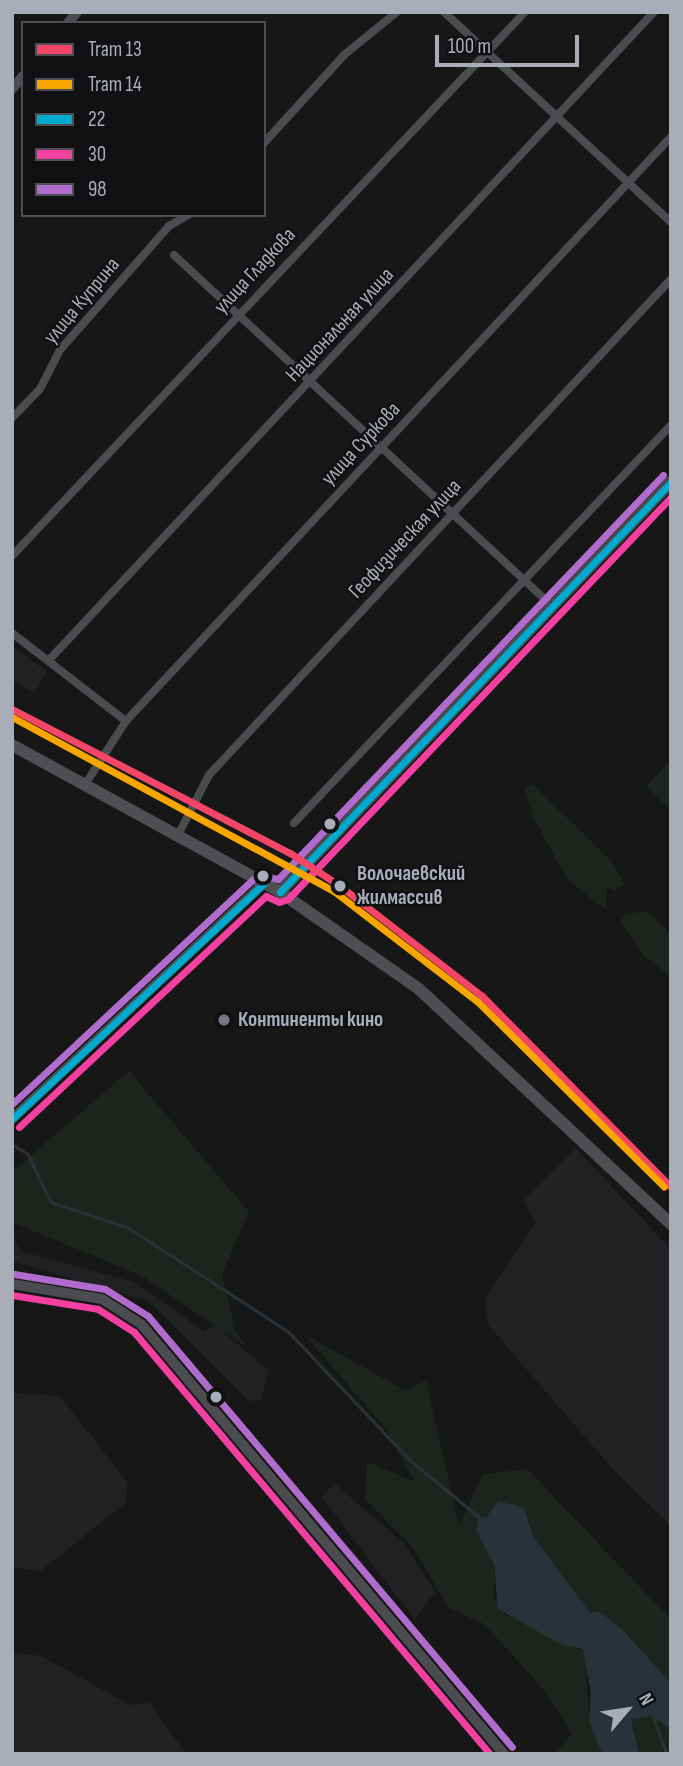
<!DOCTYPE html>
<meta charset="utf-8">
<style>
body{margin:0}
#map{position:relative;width:683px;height:1766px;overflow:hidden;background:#171717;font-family:"Sofia Sans Condensed",sans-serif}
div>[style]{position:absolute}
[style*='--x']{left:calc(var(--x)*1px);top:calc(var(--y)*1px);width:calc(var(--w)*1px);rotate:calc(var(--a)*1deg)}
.built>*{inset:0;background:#212123}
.green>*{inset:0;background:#1d241e}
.water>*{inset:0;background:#2a3239}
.stream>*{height:2.5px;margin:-1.25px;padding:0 1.25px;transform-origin:1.25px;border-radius:1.25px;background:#2a3239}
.minor>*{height:8px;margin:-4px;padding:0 4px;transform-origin:4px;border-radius:4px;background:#4b4c50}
.tertiary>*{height:10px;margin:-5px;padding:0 5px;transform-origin:5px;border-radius:5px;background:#4b4c50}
.secondary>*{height:12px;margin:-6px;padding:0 6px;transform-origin:6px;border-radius:6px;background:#4a4a4e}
.primary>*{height:12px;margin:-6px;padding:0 6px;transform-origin:6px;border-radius:6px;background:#4d4f52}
.bus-1>*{height:7px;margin:-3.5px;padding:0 3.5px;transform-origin:3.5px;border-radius:3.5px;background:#00a9ce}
.bus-2>*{height:7px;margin:-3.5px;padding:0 3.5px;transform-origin:3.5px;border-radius:3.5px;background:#f240a1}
.bus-3>*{height:7px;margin:-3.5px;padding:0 3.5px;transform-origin:3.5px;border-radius:3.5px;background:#b06ccc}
.tram-1>*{height:7px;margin:-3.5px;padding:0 3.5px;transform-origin:3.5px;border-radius:3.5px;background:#f34667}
.tram-2>*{height:7px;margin:-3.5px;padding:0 3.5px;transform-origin:3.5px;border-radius:3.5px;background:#f7a600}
.dots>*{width:19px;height:19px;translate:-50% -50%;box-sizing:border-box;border:4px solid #111113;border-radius:50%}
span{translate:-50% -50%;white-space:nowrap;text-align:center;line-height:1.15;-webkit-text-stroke:5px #111113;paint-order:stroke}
.street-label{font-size:21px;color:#a8adb8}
.stop-label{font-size:21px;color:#a8adb8;font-weight:700}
.left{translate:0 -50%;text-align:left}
.poi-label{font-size:21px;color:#a8adb8;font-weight:700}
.frame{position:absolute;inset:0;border:14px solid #a8adb8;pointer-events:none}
.legend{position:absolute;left:21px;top:21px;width:245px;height:196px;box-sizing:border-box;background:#111113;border:2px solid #4d4f55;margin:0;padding:9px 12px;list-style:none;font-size:21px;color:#a8adb8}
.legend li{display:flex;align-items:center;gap:14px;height:35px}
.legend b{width:35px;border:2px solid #4d4f55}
.north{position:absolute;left:592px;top:1675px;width:70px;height:70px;-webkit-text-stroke:5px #111113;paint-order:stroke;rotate:61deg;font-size:19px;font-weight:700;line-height:28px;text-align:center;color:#a8adb8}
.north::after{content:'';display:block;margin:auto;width:24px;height:32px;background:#a8adb8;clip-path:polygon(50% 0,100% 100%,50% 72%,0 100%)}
.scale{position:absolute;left:435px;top:35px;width:144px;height:32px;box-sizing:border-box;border:4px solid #a8adb8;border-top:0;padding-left:9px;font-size:21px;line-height:24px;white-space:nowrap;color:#a8adb8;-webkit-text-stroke:5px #111113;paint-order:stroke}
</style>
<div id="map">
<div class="built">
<div style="clip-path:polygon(12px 647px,47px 671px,35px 693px,12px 681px)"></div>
<div style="clip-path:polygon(575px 1148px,671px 1249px,671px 1526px,610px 1466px,489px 1326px,484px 1300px,535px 1223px,523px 1200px)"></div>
<div style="clip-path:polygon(12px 1235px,20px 1251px,134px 1282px,205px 1332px,214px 1324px,269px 1371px,261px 1400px,249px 1401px,148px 1301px,12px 1261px)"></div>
<div style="clip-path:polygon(12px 1393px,60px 1396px,128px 1483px,125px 1503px,41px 1571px,12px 1567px)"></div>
<div style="clip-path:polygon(335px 1484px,405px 1544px,435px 1592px,415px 1620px,321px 1496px)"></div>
<div style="clip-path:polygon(12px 1652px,41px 1656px,131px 1705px,149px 1702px,186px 1754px,12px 1754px)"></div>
</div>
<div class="green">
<div style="clip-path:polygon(671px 760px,671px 810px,646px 787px)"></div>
<div style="clip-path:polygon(532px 784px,612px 861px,624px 884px,615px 891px,607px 888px,606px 910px,567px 879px,533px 817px,524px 788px)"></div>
<div style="clip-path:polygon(647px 912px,671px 934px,671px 977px,644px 956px,620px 922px,626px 913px)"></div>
<div style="clip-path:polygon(129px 1071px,249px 1212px,222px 1274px,235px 1330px,247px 1347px,142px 1276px,12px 1222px,12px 1172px)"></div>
<div style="clip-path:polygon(305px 1335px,405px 1390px,426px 1381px,459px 1525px,483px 1474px,527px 1469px,671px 1619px,671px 1683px,624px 1630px,590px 1614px,533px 1536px,524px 1508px,493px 1506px,486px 1517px,478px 1516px,476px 1531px,494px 1564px,494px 1597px,507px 1617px,519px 1617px,585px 1653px,589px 1721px,604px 1754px,554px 1754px,572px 1734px,546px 1692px,484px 1624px,449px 1608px,412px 1546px,365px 1500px,367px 1462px,414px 1481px,386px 1429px)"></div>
<div style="clip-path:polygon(643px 1714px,671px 1717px,671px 1754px,639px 1754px,631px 1719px)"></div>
</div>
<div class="water">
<div style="clip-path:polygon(498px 1501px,524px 1508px,533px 1536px,590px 1613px,600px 1612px,624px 1631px,671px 1683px,671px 1729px,652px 1716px,631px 1719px,639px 1754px,604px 1754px,600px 1749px,589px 1721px,591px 1694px,583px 1649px,562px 1645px,498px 1609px,494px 1564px,476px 1531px,478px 1516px,486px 1517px)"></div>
</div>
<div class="stream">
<div style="--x:12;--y:1144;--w:19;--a:32"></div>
<div style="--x:28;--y:1154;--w:53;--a:64.4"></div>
<div style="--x:51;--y:1202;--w:82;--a:18.4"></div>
<div style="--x:129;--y:1228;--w:191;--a:33"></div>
<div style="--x:289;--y:1332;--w:178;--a:46.6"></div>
<div style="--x:411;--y:1461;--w:87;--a:39.4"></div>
<div style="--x:653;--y:1716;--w:40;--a:69.8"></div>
</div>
<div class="minor">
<div style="--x:444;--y:12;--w:309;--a:42.8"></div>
<div style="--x:264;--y:143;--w:119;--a:-47.7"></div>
<div style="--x:344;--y:55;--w:68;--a:-39.1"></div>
<div style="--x:174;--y:255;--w:516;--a:42.88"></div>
<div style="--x:12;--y:418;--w:40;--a:-46"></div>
<div style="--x:40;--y:389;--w:44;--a:-62.9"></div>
<div style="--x:60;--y:350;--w:165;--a:-48.7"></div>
<div style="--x:169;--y:226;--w:22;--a:-30"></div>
<div style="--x:12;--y:556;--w:748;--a:-46.68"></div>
<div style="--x:12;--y:633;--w:144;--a:37.7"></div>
<div style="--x:50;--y:659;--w:885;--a:-46.97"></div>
<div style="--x:86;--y:783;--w:74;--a:-57.2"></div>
<div style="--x:126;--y:721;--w:799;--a:-46.98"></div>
<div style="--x:294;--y:823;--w:548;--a:-46.55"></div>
<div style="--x:179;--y:833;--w:65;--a:-62.7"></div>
<div style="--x:209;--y:775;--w:678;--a:-47.03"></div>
</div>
<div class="tertiary">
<div style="--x:68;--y:23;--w:14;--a:-51"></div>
<div style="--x:12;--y:89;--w:17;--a:-50"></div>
<div style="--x:12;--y:1119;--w:345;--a:-43.1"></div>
<div style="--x:12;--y:1284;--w:91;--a:9.5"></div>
<div style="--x:102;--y:1299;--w:46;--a:32.7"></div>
<div style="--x:141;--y:1324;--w:563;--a:49.83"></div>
</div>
<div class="secondary">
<div style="--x:280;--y:892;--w:567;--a:-46.36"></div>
</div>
<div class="primary">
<div style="--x:12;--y:745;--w:306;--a:28.7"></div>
<div style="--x:280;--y:892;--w:169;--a:34.9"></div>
<div style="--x:419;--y:989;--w:345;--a:43"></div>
</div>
<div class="bus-1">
<div style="--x:280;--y:892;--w:567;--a:-46.36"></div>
<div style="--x:12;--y:1119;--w:345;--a:-43.1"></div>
</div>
<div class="bus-2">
<div style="--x:19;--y:1127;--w:338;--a:-43.1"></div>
<div style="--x:266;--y:896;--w:14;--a:25"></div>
<div style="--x:279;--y:902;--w:9;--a:-18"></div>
<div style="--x:288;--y:899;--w:555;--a:-46.39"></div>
<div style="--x:12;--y:1295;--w:87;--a:9.2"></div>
<div style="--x:98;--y:1309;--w:43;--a:32.6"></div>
<div style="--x:134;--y:1332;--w:552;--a:49.85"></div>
</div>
<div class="bus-3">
<div style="--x:12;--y:1104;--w:336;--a:-43"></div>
<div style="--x:258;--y:875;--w:20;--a:11"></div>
<div style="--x:278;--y:879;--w:558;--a:-46.38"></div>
<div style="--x:14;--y:1274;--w:92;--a:9.4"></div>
<div style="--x:105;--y:1289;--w:51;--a:32.1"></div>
<div style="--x:148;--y:1316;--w:564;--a:49.82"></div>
</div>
<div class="tram-1">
<div style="--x:12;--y:709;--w:313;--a:27.4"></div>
<div style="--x:290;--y:853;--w:60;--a:33.4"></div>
<div style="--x:340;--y:886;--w:180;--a:37.8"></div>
<div style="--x:482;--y:996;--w:269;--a:45.3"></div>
</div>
<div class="tram-2">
<div style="--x:12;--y:717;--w:367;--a:28.4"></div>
<div style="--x:335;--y:892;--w:180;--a:37.6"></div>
<div style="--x:478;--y:1002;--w:262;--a:44.8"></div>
</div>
<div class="dots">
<div style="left:330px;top:824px;background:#a8adb8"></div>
<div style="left:263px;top:876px;background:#a8adb8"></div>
<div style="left:340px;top:886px;background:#a8adb8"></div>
<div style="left:224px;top:1020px;background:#757880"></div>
<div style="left:216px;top:1397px;background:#a8adb8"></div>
</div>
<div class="street-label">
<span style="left:255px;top:271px;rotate:-47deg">улица Гладкова</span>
<span style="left:82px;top:301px;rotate:-50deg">улица Куприна</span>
<span style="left:340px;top:325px;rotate:-47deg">Национальная улица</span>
<span style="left:361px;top:444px;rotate:-47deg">улица Суркова</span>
<span style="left:405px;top:539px;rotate:-47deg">Геофизическая улица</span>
</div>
<div class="stop-label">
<span class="left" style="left:357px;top:886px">Волочаевский<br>жилмассив</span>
</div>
<div class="poi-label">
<span class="left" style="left:238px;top:1020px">Континенты кино</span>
</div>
<div class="frame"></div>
<ul class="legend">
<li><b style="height:9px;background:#f34667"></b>Tram 13</li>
<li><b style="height:9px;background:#f7a600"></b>Tram 14</li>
<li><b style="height:9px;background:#00a9ce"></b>22</li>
<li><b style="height:9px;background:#f240a1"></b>30</li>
<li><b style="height:9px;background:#b06ccc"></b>98</li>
</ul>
<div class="north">N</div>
<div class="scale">100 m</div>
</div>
